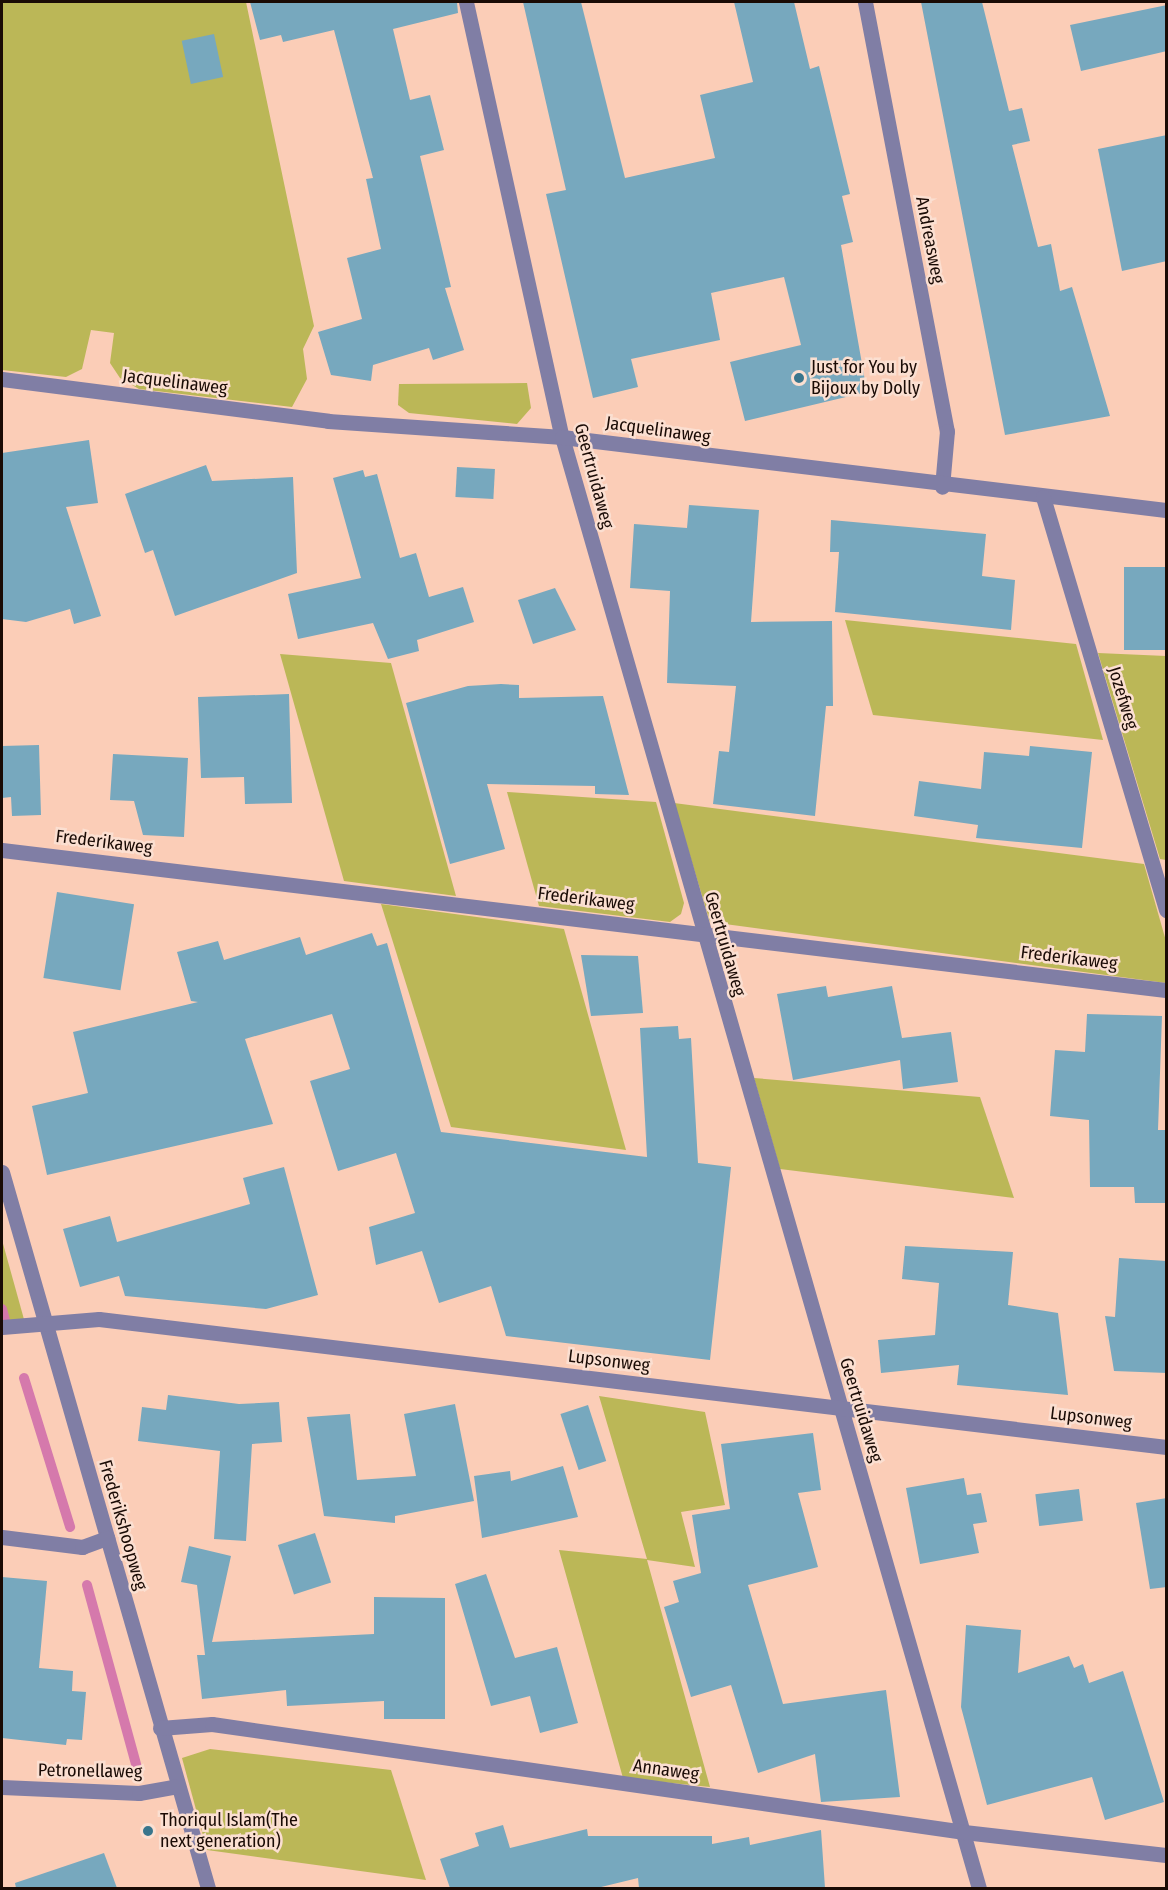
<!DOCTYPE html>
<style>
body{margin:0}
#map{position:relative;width:1168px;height:1890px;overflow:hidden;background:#fbcdb7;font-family:"Fira Sans Condensed",sans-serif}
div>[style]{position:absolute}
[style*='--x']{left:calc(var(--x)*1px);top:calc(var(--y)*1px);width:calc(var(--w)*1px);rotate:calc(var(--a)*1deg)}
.green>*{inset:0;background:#bbb757}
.stream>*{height:10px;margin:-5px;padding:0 5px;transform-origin:5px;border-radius:5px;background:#d579ac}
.building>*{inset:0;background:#77a8be;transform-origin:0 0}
.minor>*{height:15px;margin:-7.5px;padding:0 7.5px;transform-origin:7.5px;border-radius:7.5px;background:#807ea5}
.dots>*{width:16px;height:16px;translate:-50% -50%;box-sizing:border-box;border:3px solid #fbdfd1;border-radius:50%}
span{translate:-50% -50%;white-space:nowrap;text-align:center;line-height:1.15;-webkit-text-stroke:5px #fbdfd1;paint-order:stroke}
.street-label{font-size:18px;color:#1a0b05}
.poi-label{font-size:18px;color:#1a0b05}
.left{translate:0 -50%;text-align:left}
.frame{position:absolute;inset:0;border:3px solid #1a0b05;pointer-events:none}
</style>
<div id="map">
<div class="green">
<div style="clip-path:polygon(2px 2px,246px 2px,314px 326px,303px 349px,307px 379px,292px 407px,139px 389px,120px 378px,110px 363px,114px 333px,91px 330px,82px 369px,66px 377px,2px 370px)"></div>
<div style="clip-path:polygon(527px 383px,531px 408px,517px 424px,409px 413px,398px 405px,399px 384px)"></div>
<div style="clip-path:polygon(845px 620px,1076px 644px,1103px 740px,873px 715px)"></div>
<div style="clip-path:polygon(1098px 653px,1166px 656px,1166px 860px,1160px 859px)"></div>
<div style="clip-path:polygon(280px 654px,391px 663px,456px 896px,344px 881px)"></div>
<div style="clip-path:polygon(507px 792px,656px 802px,684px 903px,681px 914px,670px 922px,539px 906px)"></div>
<div style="clip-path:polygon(674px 803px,1144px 864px,1166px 941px,1166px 983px,710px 922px)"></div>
<div style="clip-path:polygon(381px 904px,564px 929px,626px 1150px,451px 1127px)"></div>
<div style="clip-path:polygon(754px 1078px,980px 1097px,1014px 1198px,780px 1169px)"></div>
<div style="clip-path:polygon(2px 1240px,25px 1323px,2px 1329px)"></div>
<div style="clip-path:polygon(599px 1396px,705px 1412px,725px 1505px,681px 1512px,695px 1567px,647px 1560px,710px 1787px,623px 1778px,559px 1550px,647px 1559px)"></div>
<div style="clip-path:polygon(210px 1749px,391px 1770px,426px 1880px,207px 1850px,182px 1758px)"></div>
</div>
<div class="stream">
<div style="--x:2;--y:1309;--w:11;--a:75"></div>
<div style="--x:24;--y:1378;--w:156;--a:72.8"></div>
<div style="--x:87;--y:1585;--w:193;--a:74.7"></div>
</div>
<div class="building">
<div style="clip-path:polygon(250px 2px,457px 2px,458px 13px,393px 29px,410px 100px,430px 95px,444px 150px,420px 156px,451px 287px,445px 288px,464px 350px,433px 360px,429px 348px,373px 365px,371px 381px,331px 375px,318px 332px,362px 319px,347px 258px,381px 249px,366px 179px,373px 178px,334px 30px,283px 42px,281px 35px,260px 40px)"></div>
<div style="clip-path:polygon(523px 2px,581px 2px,625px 178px,715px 158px,700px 95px,753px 82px,734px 2px,794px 2px,810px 69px,819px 66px,850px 194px,842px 196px,853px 242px,841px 245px,867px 392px,745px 421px,730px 362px,801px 345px,784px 277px,711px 293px,720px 340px,631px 359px,638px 387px,593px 398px,546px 194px,566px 190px)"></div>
<div style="clip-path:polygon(921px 2px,982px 2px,1009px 111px,1022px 108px,1030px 141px,1012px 145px,1038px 247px,1051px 244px,1060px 291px,1072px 287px,1110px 416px,1005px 435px)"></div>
<div style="clip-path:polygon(1167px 5px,1167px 51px,1081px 71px,1070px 25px)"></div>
<div style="left:214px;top:34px;width:44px;height:33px;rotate:78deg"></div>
<div style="clip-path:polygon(1167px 135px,1167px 261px,1122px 271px,1098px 149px)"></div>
<div style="clip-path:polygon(89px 440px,98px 503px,66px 507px,101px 616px,74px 624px,70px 609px,26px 622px,2px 619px,2px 453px)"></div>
<div style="clip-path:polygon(206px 465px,212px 481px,293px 477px,297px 573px,175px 616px,153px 550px,145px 553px,125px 494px)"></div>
<div style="left:457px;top:467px;width:38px;height:30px;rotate:3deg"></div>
<div style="clip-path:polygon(363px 470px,365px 477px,377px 474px,400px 558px,416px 553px,429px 597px,463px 587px,474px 622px,417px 640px,419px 651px,388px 659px,373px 623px,298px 639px,288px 594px,361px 578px,333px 478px)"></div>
<div style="clip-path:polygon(689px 505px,759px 510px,751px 622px,832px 621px,833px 706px,826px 706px,815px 816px,713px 804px,719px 751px,729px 752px,736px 686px,667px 683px,670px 591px,630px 588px,634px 524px,687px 528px)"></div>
<div style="clip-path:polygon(831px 520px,986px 534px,982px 576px,1015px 580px,1011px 630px,835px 612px,839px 552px,830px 552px)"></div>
<div style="left:1167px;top:567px;width:83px;height:43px;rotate:90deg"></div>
<div style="clip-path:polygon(555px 588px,576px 630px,533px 644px,518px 600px)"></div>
<div style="clip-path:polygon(501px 684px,519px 685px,519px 698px,603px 696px,629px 795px,595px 794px,595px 786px,487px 784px,505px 849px,450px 864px,406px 703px,468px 686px)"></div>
<div style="clip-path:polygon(289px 694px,292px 803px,245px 804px,244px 777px,201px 778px,198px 697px)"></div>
<div style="clip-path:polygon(39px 745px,41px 815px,12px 816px,11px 797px,2px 798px,2px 746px)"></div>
<div style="clip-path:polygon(1030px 746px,1092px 752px,1082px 848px,976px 838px,978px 825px,914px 816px,919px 781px,981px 789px,984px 752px,1029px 756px)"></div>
<div style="clip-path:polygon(113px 754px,188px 758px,184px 837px,143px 835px,134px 801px,110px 800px)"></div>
<div style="left:57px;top:892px;width:78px;height:87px;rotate:9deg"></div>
<div style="clip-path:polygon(372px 933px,377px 946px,387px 943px,441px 1132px,647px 1157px,640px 1028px,678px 1026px,679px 1039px,691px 1038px,698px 1163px,731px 1167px,710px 1360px,506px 1336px,491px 1286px,439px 1303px,422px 1251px,376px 1265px,369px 1227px,415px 1213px,396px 1153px,338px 1171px,310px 1081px,350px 1069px,332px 1014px,245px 1039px,273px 1124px,47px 1175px,32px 1106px,88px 1093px,73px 1032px,198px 1002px,191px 1001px,177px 952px,218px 941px,224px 960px,300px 937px,306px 955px)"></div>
<div style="clip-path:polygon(581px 955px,638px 956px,643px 1013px,591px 1016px)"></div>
<div style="clip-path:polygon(826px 986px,828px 997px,892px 986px,902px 1038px,951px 1032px,958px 1082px,903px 1089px,900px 1060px,793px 1080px,777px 994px)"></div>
<div style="clip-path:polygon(1087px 1014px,1162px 1016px,1158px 1130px,1167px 1130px,1167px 1203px,1135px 1203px,1134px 1187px,1090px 1187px,1089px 1120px,1050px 1116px,1055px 1050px,1085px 1052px)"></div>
<div style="clip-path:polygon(284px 1167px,318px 1295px,266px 1309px,125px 1296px,119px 1276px,80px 1287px,63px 1229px,110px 1216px,117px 1242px,250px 1204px,243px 1178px)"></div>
<div style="clip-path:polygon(905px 1246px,1013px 1252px,1008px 1305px,1058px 1313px,1068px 1395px,957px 1385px,959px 1365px,881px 1373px,878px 1340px,935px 1335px,939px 1283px,902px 1279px)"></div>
<div style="clip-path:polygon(1119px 1258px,1167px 1261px,1167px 1373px,1114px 1371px,1105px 1316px,1115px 1317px)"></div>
<div style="clip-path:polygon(168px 1395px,239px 1404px,279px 1402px,282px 1442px,252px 1444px,246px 1541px,214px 1539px,220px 1451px,138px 1441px,142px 1407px,166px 1410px)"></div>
<div style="clip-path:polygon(455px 1404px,474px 1501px,395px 1516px,395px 1523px,324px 1516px,307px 1417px,350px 1414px,357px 1480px,416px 1476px,404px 1414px)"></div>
<div style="left:588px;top:1405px;width:59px;height:29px;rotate:72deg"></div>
<div style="clip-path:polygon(813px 1433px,821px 1490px,798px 1493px,818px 1567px,748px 1585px,783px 1704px,886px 1690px,900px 1797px,821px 1802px,815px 1754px,758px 1773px,731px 1685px,691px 1697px,664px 1607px,679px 1602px,673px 1581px,701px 1573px,692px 1515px,730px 1509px,721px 1444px)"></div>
<div style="clip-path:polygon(563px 1466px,578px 1517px,482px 1538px,474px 1476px,510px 1471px,511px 1481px)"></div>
<div style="clip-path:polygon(964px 1478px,967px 1495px,981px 1493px,987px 1522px,973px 1524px,979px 1553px,920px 1564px,906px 1488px)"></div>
<div style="left:1079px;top:1489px;width:32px;height:44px;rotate:83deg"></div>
<div style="clip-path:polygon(1167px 1498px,1167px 1587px,1150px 1589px,1136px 1503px)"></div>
<div style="left:315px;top:1533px;width:52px;height:39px;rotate:72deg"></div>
<div style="clip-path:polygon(189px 1546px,231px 1556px,212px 1642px,374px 1634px,374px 1597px,445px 1598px,445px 1719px,384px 1719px,384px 1701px,287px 1706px,286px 1690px,202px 1699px,197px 1655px,205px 1655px,197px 1585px,181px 1582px)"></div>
<div style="clip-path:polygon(486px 1574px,515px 1658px,557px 1647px,578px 1723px,540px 1733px,530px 1696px,491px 1706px,455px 1584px)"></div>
<div style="clip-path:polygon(2px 1577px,47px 1581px,39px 1668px,73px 1671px,72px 1691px,86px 1692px,82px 1740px,67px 1739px,66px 1745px,2px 1738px)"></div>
<div style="clip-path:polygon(966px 1625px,1021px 1630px,1018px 1673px,1069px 1656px,1074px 1668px,1083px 1664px,1089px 1683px,1123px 1671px,1164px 1802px,1105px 1820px,1092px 1777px,987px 1805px,961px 1707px)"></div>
<div style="clip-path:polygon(503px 1825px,510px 1848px,587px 1829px,588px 1836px,712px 1836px,712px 1844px,749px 1837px,750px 1845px,821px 1830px,825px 1888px,639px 1888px,638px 1878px,597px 1888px,450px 1888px,440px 1859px,479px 1846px,475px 1833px)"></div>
<div style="clip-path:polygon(104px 1853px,117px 1888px,16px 1888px,15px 1883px)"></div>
</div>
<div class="minor">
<div style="--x:466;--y:2;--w:445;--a:77.6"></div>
<div style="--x:562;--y:437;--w:1510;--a:73.97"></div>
<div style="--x:865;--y:2;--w:437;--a:79.2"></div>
<div style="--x:947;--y:431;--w:56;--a:95.1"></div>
<div style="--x:2;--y:379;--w:329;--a:7.3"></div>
<div style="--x:328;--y:421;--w:235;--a:3.9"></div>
<div style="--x:562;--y:437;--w:608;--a:6.89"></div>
<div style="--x:1043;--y:497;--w:431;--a:73.4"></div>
<div style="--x:2;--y:850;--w:1172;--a:6.86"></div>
<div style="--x:2;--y:1172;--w:745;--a:73.95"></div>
<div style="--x:2;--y:1327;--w:97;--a:-4.7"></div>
<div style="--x:99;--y:1319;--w:1075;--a:6.84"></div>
<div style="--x:2;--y:1537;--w:81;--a:7.1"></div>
<div style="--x:82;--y:1547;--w:27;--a:-20"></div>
<div style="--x:160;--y:1728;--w:52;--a:-4.4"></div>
<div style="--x:212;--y:1724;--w:760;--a:8.17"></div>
<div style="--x:964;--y:1832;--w:203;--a:6.5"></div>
<div style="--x:2;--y:1787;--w:137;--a:2.5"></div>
<div style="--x:139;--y:1793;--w:39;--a:-10"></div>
</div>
<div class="dots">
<div style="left:799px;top:378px;background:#39758c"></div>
<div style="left:148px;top:1831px;background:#39758c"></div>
</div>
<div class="street-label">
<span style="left:930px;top:240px;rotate:79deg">Andreasweg</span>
<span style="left:175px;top:382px;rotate:7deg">Jacquelinaweg</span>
<span style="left:658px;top:430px;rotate:8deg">Jacquelinaweg</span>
<span style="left:594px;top:476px;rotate:75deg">Geertruidaweg</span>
<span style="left:1123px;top:698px;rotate:73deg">Jozefweg</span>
<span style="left:104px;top:842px;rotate:7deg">Frederikaweg</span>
<span style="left:586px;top:899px;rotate:7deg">Frederikaweg</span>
<span style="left:725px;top:944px;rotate:74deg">Geertruidaweg</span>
<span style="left:1069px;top:958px;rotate:7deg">Frederikaweg</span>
<span style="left:609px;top:1361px;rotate:7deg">Lupsonweg</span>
<span style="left:861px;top:1410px;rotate:73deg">Geertruidaweg</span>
<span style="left:1091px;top:1418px;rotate:7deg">Lupsonweg</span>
<span style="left:123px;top:1525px;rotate:74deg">Frederikshoopweg</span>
<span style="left:666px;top:1770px;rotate:8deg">Annaweg</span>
<span style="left:90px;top:1771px;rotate:1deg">Petronellaweg</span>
</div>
<div class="poi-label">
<span class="left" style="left:811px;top:378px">Just for You by<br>Bijoux by Dolly</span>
<span class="left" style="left:160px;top:1831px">Thoriqul Islam(The<br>next generation)</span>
</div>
<div class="frame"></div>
</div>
